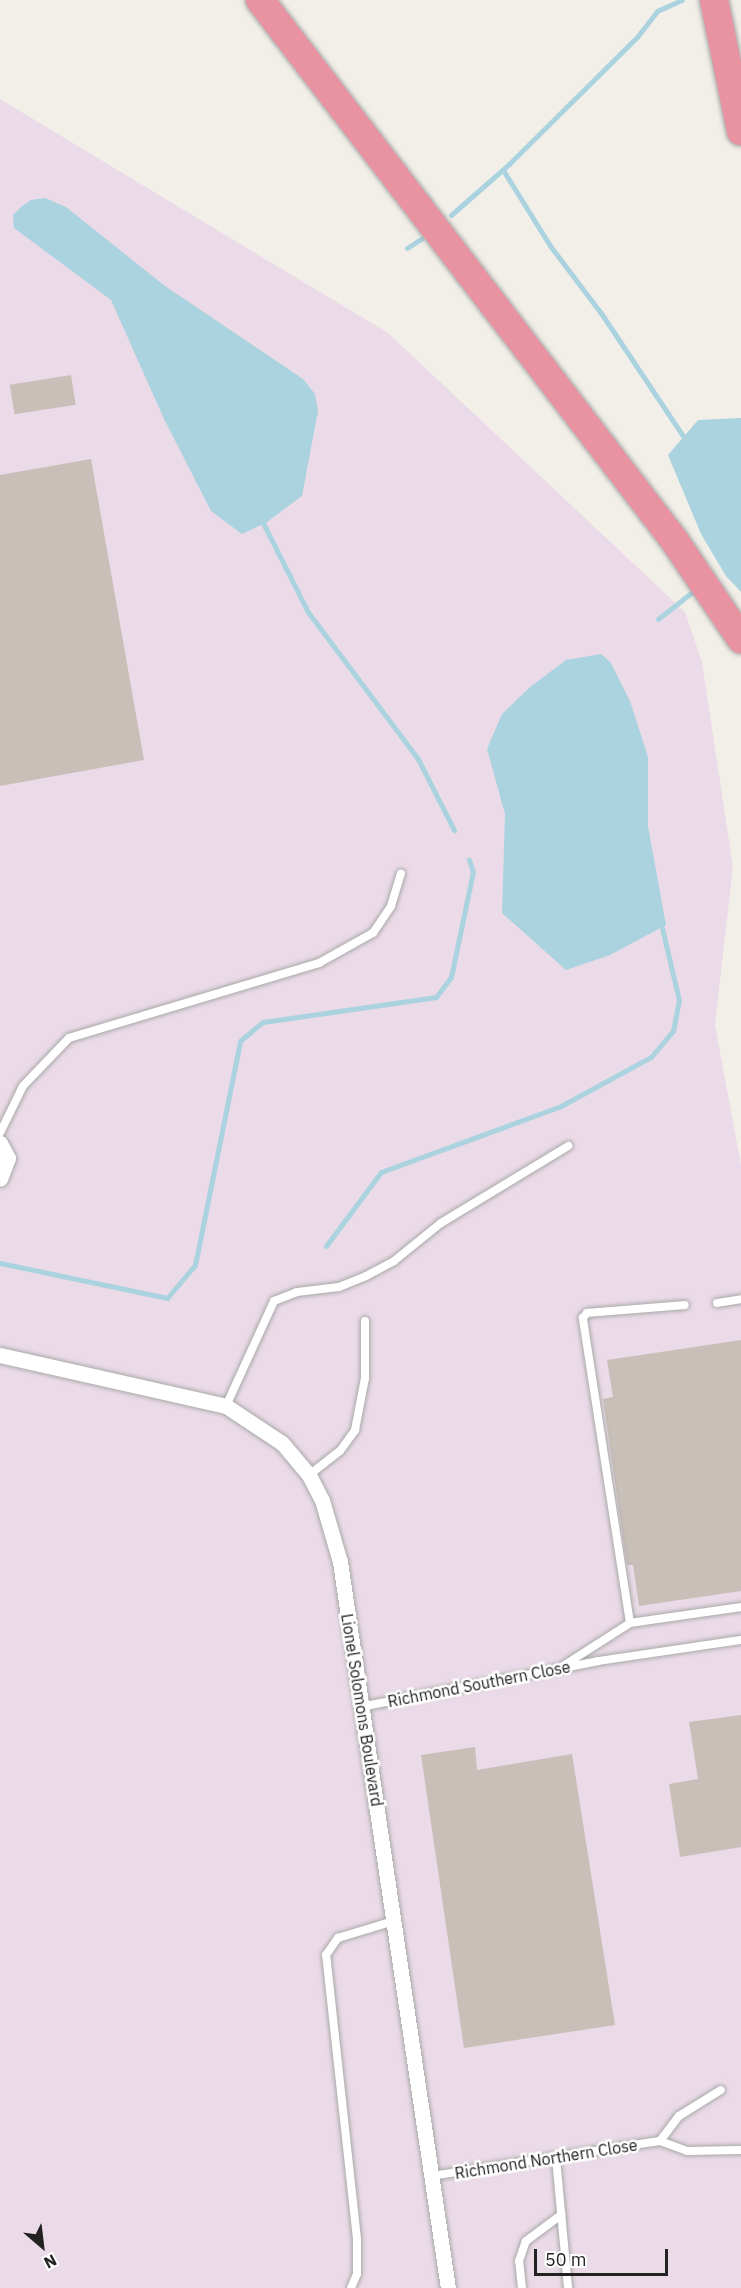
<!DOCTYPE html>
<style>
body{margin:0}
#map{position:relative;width:741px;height:2288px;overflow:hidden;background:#f2efe9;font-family:"IBM Plex Sans",sans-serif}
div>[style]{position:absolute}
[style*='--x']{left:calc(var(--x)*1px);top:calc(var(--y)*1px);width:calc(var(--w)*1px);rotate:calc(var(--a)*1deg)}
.industrial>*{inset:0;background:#ebdbe8}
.water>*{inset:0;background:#aad3df}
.stream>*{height:5px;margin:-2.5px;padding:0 2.5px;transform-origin:2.5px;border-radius:2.5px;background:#aad3df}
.building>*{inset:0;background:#c7bfb8;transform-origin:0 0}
.roads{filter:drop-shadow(0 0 2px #a9a9a9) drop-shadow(0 0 2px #a9a9a9)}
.service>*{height:8px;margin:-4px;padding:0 4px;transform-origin:4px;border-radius:4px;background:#fff}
.minor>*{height:15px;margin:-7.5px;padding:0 7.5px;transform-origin:7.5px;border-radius:7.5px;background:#fff}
.motorway>*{height:28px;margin:-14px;padding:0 14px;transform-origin:14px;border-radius:14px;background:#e892a2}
span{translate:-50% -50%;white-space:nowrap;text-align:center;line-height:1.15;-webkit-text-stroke:5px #fff;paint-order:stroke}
.street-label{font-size:16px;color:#222}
.north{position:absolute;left:12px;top:2216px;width:60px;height:60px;-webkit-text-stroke:4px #fff;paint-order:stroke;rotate:152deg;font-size:16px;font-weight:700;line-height:24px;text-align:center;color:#222}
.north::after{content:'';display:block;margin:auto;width:21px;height:27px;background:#222;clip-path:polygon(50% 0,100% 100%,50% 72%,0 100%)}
.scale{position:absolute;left:534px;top:2249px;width:134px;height:27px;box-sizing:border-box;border:3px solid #222;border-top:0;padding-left:8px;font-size:18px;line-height:21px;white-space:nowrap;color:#222;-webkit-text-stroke:4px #fff;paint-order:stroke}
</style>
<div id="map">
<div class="industrial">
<div style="clip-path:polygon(0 99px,388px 333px,685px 612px,702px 662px,733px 867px,715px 1025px,741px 1165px,741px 2288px,0 2288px)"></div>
</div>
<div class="water">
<div style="clip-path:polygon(45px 198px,66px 207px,165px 286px,303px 379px,315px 394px,318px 411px,302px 496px,267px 522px,242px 534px,211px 511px,164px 419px,111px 300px,14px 228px,13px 215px,21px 207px,31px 200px)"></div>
<div style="clip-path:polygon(741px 418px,741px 592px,726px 576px,701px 534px,668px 455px,698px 420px)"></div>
<div style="clip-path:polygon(601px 654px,611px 663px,630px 701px,648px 757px,648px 826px,666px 925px,610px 955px,566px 970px,502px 913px,505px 814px,487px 749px,502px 714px,529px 688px,566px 660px)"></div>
</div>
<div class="stream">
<div style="--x:503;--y:170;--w:91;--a:58.1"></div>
<div style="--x:551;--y:247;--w:83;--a:52.9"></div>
<div style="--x:601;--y:313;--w:148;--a:56.3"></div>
<div style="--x:451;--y:215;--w:77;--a:-41.3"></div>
<div style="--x:509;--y:164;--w:180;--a:-44.8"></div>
<div style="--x:637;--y:37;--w:33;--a:-52"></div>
<div style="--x:657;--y:11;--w:27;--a:-24"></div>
<div style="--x:407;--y:248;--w:17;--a:-33"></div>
<div style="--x:261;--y:519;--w:104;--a:63.2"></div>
<div style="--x:308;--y:612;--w:184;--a:53.2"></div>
<div style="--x:418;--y:759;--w:80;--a:63.1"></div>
<div style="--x:658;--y:619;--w:42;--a:-38.2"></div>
<div style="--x:326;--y:1246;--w:92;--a:-53.4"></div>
<div style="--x:381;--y:1172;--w:192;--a:-20.1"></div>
<div style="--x:561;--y:1106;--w:102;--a:-28.6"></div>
<div style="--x:651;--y:1057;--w:34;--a:-50"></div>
<div style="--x:673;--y:1031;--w:32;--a:-79"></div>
<div style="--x:679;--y:1000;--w:74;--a:-103.3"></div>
<div style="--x:0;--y:1263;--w:171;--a:11.8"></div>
<div style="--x:167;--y:1298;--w:43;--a:-49.7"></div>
<div style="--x:195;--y:1265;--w:228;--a:-78.6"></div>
<div style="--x:240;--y:1041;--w:30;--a:-40"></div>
<div style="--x:263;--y:1022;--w:175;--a:-8.2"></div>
<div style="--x:436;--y:997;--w:25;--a:-53"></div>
<div style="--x:451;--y:977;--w:107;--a:-78.2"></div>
<div style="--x:473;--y:872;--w:13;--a:-108"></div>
</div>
<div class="building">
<div style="left:71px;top:375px;width:30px;height:62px;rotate:81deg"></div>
<div style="clip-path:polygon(91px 459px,144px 760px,0 786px,0 475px)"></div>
<div style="clip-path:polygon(741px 1340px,741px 1591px,639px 1606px,633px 1565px,627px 1565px,603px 1399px,613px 1397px,607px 1360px)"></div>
<div style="clip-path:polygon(741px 1715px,741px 1847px,680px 1857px,669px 1784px,698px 1779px,689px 1722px)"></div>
<div style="clip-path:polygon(475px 1747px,477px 1770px,572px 1754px,615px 2025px,464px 2048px,421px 1755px)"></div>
</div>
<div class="roads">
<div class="service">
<div style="--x:0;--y:1133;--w:52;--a:-63.9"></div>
<div style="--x:23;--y:1086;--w:66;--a:-46.2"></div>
<div style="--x:69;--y:1038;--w:261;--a:-16.7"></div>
<div style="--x:319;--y:963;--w:62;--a:-29.1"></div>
<div style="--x:373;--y:933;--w:32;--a:-56"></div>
<div style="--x:391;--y:906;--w:34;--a:-73"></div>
<div style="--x:717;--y:1303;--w:24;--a:-9"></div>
<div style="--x:226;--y:1406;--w:115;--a:-65.4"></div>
<div style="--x:274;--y:1301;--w:25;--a:-21"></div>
<div style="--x:297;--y:1292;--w:42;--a:-6.8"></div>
<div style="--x:339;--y:1287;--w:29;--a:-22"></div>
<div style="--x:366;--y:1276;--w:32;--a:-28"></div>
<div style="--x:394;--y:1261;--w:60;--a:-39"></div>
<div style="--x:441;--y:1223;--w:149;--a:-31.2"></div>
<div style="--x:309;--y:1475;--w:39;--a:-38"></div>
<div style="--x:340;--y:1451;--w:26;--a:-54"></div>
<div style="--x:355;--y:1430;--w:53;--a:-79.1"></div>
<div style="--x:365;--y:1378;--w:57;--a:-90"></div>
<div style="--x:630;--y:1623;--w:309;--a:-98.8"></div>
<div style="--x:583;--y:1318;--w:6;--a:-51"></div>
<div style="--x:587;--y:1313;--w:98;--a:-4.7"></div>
<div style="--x:563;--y:1666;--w:80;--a:-32.7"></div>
<div style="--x:630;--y:1623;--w:112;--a:-8.2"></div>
<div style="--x:360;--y:1707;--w:242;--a:-10.9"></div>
<div style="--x:598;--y:1661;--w:145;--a:-8.4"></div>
<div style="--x:660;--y:2141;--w:29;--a:20"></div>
<div style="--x:687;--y:2151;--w:54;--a:-1.1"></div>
<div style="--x:660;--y:2141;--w:31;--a:-53"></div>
<div style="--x:679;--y:2116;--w:49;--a:-31.8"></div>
<div style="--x:556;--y:2158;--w:131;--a:84.7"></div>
<div style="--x:431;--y:2176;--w:232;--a:-8.7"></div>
<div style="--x:351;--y:2288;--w:15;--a:-67"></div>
<div style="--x:357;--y:2274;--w:35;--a:-90"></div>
<div style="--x:357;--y:2239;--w:286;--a:-96.2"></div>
<div style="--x:326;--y:1955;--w:21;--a:-55"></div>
<div style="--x:338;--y:1938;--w:59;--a:-16.9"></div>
<div style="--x:522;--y:2288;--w:27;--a:-96"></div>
<div style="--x:519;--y:2261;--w:21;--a:-71"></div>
<div style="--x:526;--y:2241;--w:44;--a:-36.6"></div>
</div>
<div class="minor">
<div style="--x:0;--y:1143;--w:17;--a:62"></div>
<div style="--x:8;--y:1158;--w:22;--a:111"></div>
<div style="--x:0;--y:1355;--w:232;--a:12.7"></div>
<div style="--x:226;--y:1406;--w:67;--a:33.5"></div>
<div style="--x:282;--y:1443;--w:42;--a:49.8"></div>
<div style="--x:309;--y:1475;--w:28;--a:63"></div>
<div style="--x:322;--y:1500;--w:65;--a:73.8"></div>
<div style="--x:340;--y:1562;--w:734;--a:81.54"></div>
</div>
<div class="motorway">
<div style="--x:260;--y:0;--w:680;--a:52.52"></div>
<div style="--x:674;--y:540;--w:120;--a:55.9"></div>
<div style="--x:714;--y:0;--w:134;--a:78.4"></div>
</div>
</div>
<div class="street-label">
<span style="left:479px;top:1684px;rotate:-11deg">Richmond Southern Close</span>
<span style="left:362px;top:1710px;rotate:81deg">Lionel Solomons Boulevard</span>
<span style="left:546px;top:2159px;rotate:-9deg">Richmond Northern Close</span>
</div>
<div class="north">N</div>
<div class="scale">50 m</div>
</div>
